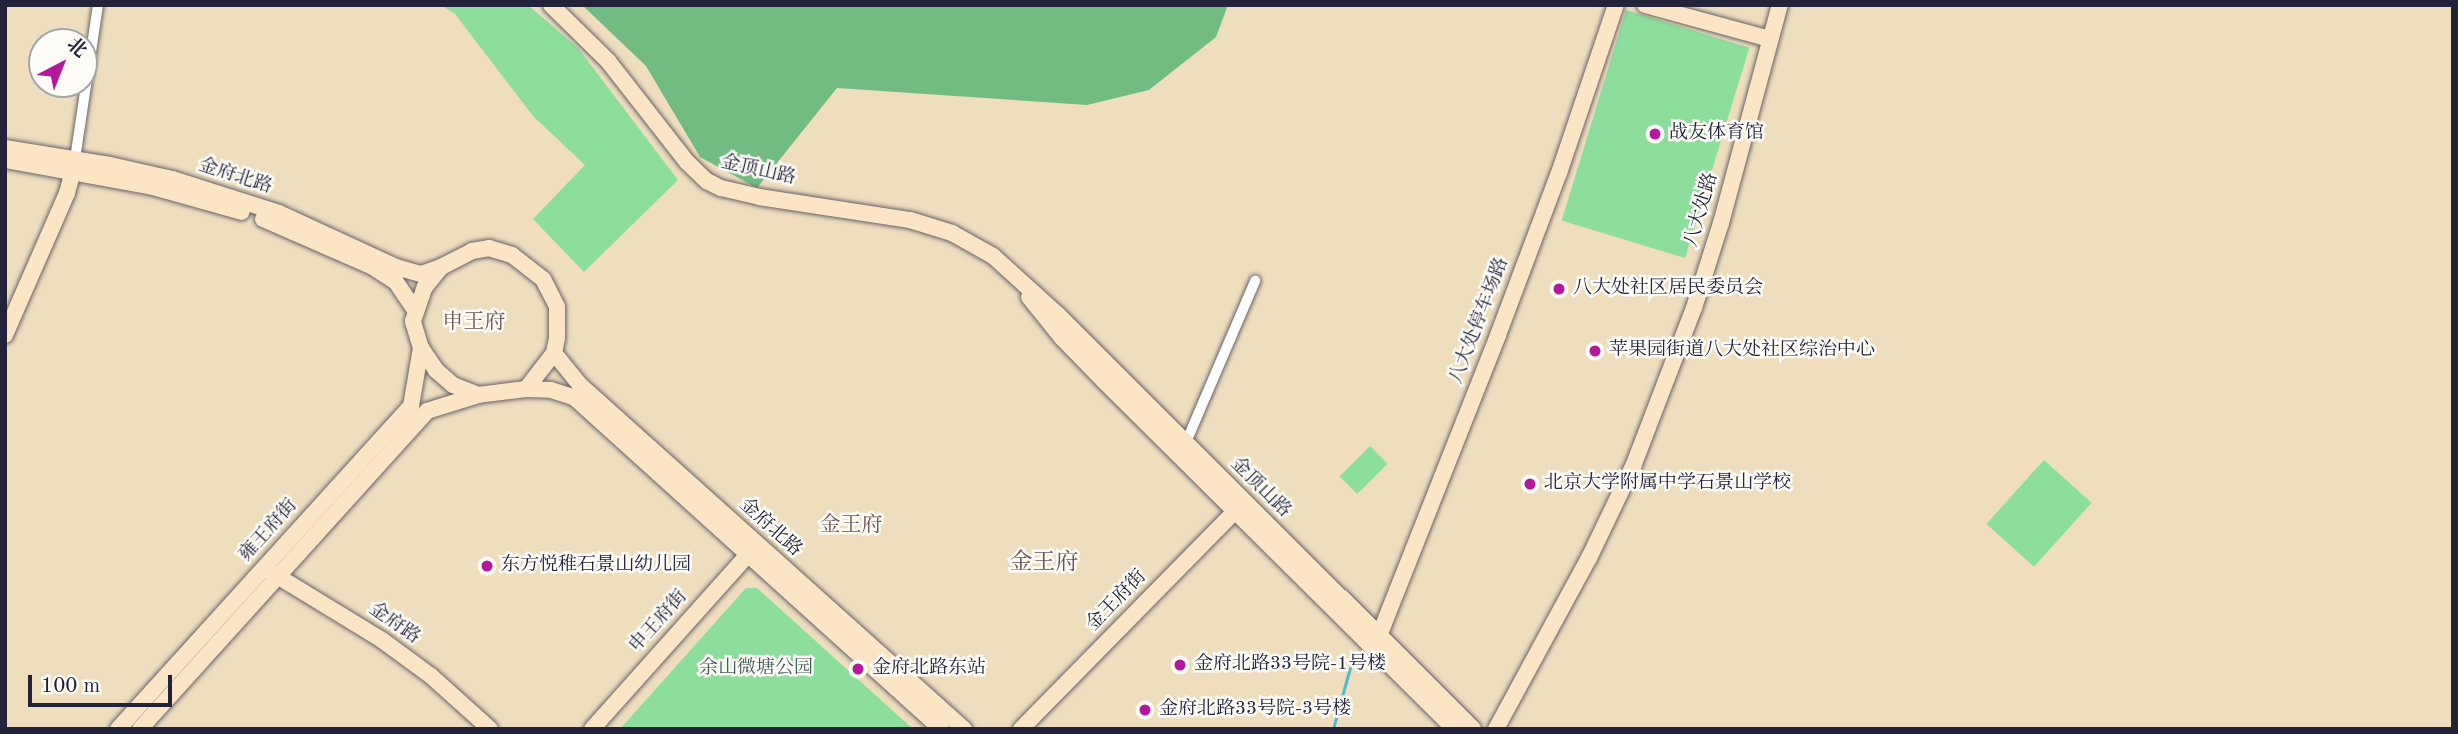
<!DOCTYPE html>
<meta charset="utf-8">
<style>
body{margin:0}
#map{position:relative;width:2458px;height:734px;overflow:hidden;background:#eedebe;font-family:"Old Standard TT","Noto Serif SC",serif}
div>[style]{position:absolute}
[style*='--x']{left:calc(var(--x)*1px);top:calc(var(--y)*1px);width:calc(var(--w)*1px);rotate:calc(var(--a)*1deg)}
.green>*{inset:0;background:#8ddd9d;transform-origin:0 0}
.forest>*{inset:0;background:#72bc84}
.stream>*{height:2.5px;margin:-1.25px;padding:0 1.25px;transform-origin:1.25px;border-radius:1.25px;background:#52b8d0}
.roads{filter:drop-shadow(0 0 2px #696469) drop-shadow(0 0 2px #696469)}
.street>*{height:10px;margin:-5px;padding:0 5px;transform-origin:5px;border-radius:5px;background:#fff}
.secondary>*{height:16px;margin:-8px;padding:0 8px;transform-origin:8px;border-radius:8px;background:#fce5c4}
.dots>*{width:19px;height:19px;translate:-50% -50%;box-sizing:border-box;border:4px solid #fdfcf7;border-radius:50%}
span{translate:-50% -50%;white-space:nowrap;text-align:center;line-height:1.15;-webkit-text-stroke:5px #fdfcf7;paint-order:stroke}
.poi-label{font-size:19px;color:#22223b}
.left{translate:0 -50%;text-align:left}
.street-label{font-size:19px;color:#22223b}
.park-label{font-size:19px;color:#425a58}
.neighbourhood-label{font-size:21px;color:#6c5151}
.quarter-label{font-size:23px;color:#6c5151}
.frame{position:absolute;inset:0;border:7px solid #22223b;pointer-events:none}
.north{position:absolute;left:28px;top:28px;width:70px;height:70px;box-sizing:border-box;background:#fdfcf7;border:2px solid #a5a5ac;border-radius:50%;rotate:42deg;font-size:19px;font-weight:700;line-height:28px;text-align:center;color:#22223b}
.north::after{content:'';display:block;margin:auto;width:24px;height:32px;background:#b5179e;clip-path:polygon(50% 0,100% 100%,50% 72%,0 100%)}
.scale{position:absolute;left:28px;top:675px;width:144px;height:32px;box-sizing:border-box;border:4px solid #22223b;border-top:0;padding-left:9px;font-size:21px;line-height:24px;white-space:nowrap;color:#22223b;-webkit-text-stroke:5px #fdfcf7;paint-order:stroke}
</style>
<div id="map">
<div class="green">
<div style="clip-path:polygon(441px 5px,528px 5px,578px 48px,678px 180px,584px 272px,533px 219px,585px 165px,533px 116px,455px 14px)"></div>
<div style="left:1626px;top:10px;width:129px;height:220px;rotate:17deg"></div>
<div style="left:1370px;top:446px;width:25px;height:43px;rotate:45deg"></div>
<div style="left:2044px;top:460px;width:64px;height:86px;rotate:42deg"></div>
<div style="clip-path:polygon(746px 588px,757px 588px,913px 729px,620px 729px)"></div>
</div>
<div class="forest">
<div style="clip-path:polygon(582px 5px,1228px 5px,1216px 37px,1149px 90px,1087px 105px,837px 88px,757px 188px,700px 157px,646px 66px)"></div>
</div>
<div class="stream">
<div style="--x:1333;--y:729;--w:67;--a:-74.5"></div>
</div>
<div class="roads">
<div class="street">
<div style="--x:75;--y:159;--w:156;--a:-81.5"></div>
<div style="--x:1184;--y:447;--w:181;--a:-66.8"></div>
</div>
<div class="secondary">
<div style="--x:551;--y:5;--w:80;--a:44.5"></div>
<div style="--x:608;--y:61;--w:128;--a:52"></div>
<div style="--x:687;--y:162;--w:28;--a:44"></div>
<div style="--x:707;--y:181;--w:16;--a:27"></div>
<div style="--x:721;--y:188;--w:39;--a:13"></div>
<div style="--x:759;--y:197;--w:153;--a:8.7"></div>
<div style="--x:910;--y:220;--w:44;--a:17.2"></div>
<div style="--x:952;--y:233;--w:47;--a:29.3"></div>
<div style="--x:993;--y:256;--w:88;--a:42.2"></div>
<div style="--x:1058;--y:315;--w:586;--a:44.93"></div>
<div style="--x:1645;--y:5;--w:130;--a:15.2"></div>
<div style="--x:5;--y:148;--w:106;--a:9.2"></div>
<div style="--x:110;--y:165;--w:64;--a:12.7"></div>
<div style="--x:172;--y:179;--w:112;--a:17.6"></div>
<div style="--x:279;--y:213;--w:129;--a:24.8"></div>
<div style="--x:396;--y:267;--w:26;--a:16"></div>
<div style="--x:421;--y:274;--w:21;--a:-19"></div>
<div style="--x:5;--y:160;--w:150;--a:10.3"></div>
<div style="--x:153;--y:187;--w:92;--a:15.7"></div>
<div style="--x:263;--y:219;--w:120;--a:23.6"></div>
<div style="--x:373;--y:267;--w:27;--a:33"></div>
<div style="--x:396;--y:282;--w:36;--a:56"></div>
<div style="--x:489;--y:248;--w:24;--a:17"></div>
<div style="--x:512;--y:255;--w:39;--a:38"></div>
<div style="--x:543;--y:279;--w:31;--a:63"></div>
<div style="--x:557;--y:307;--w:31;--a:90"></div>
<div style="--x:557;--y:338;--w:15;--a:101"></div>
<div style="--x:554;--y:353;--w:46;--a:127.9"></div>
<div style="--x:526;--y:389;--w:48;--a:172.9"></div>
<div style="--x:478;--y:395;--w:27;--a:-158"></div>
<div style="--x:453;--y:385;--w:23;--a:-139"></div>
<div style="--x:436;--y:370;--w:27;--a:-124"></div>
<div style="--x:421;--y:348;--w:28;--a:-107"></div>
<div style="--x:413;--y:321;--w:36;--a:-71"></div>
<div style="--x:425;--y:287;--w:26;--a:-51"></div>
<div style="--x:441;--y:267;--w:35;--a:-27"></div>
<div style="--x:472;--y:251;--w:17;--a:-10"></div>
<div style="--x:1029;--y:297;--w:53;--a:51.2"></div>
<div style="--x:1062;--y:338;--w:60;--a:45.7"></div>
<div style="--x:1104;--y:381;--w:494;--a:44.8"></div>
<div style="--x:5;--y:335;--w:155;--a:-66.4"></div>
<div style="--x:67;--y:193;--w:31;--a:-75"></div>
<div style="--x:554;--y:353;--w:41;--a:50.9"></div>
<div style="--x:580;--y:385;--w:516;--a:41.86"></div>
<div style="--x:526;--y:389;--w:25;--a:2"></div>
<div style="--x:551;--y:390;--w:25;--a:18"></div>
<div style="--x:575;--y:398;--w:493;--a:42.1"></div>
<div style="--x:269;--y:571;--w:132;--a:31.4"></div>
<div style="--x:382;--y:640;--w:61;--a:36.3"></div>
<div style="--x:431;--y:676;--w:79;--a:41.9"></div>
<div style="--x:1372;--y:647;--w:13;--a:-58"></div>
<div style="--x:1379;--y:636;--w:324;--a:-68.4"></div>
<div style="--x:1498;--y:335;--w:173;--a:-69.4"></div>
<div style="--x:1559;--y:173;--w:177;--a:-71.3"></div>
<div style="--x:118;--y:729;--w:436;--a:-47.8"></div>
<div style="--x:411;--y:406;--w:59;--a:-80.2"></div>
<div style="--x:140;--y:729;--w:428;--a:-47.9"></div>
<div style="--x:427;--y:411;--w:53;--a:-17.4"></div>
<div style="--x:592;--y:729;--w:243;--a:-48.2"></div>
<div style="--x:1021;--y:729;--w:313;--a:-45.5"></div>
<div style="--x:1496;--y:729;--w:195;--a:-61.5"></div>
<div style="--x:1589;--y:558;--w:104;--a:-64.4"></div>
<div style="--x:1634;--y:464;--w:167;--a:-69"></div>
<div style="--x:1694;--y:308;--w:89;--a:-72.4"></div>
<div style="--x:1721;--y:223;--w:226;--a:-74.9"></div>
</div>
</div>
<div class="dots">
<div style="left:1655px;top:134px;background:#b5179e"></div>
<div style="left:1559px;top:289px;background:#b5179e"></div>
<div style="left:1595px;top:351px;background:#b5179e"></div>
<div style="left:1530px;top:484px;background:#b5179e"></div>
<div style="left:487px;top:566px;background:#b5179e"></div>
<div style="left:1180px;top:665px;background:#b5179e"></div>
<div style="left:858px;top:669px;background:#b5179e"></div>
<div style="left:1145px;top:710px;background:#b5179e"></div>
</div>
<div class="poi-label">
<span class="left" style="left:1669px;top:134px">战友体育馆</span>
<span class="left" style="left:1573px;top:289px">八大处社区居民委员会</span>
<span class="left" style="left:1609px;top:351px">苹果园街道八大处社区综治中心</span>
<span class="left" style="left:1544px;top:484px">北京大学附属中学石景山学校</span>
<span class="left" style="left:501px;top:566px">东方悦稚石景山幼儿园</span>
<span class="left" style="left:1194px;top:665px">金府北路33号院-1号楼</span>
<span class="left" style="left:872px;top:669px">金府北路东站</span>
<span class="left" style="left:1159px;top:710px">金府北路33号院-3号楼</span>
</div>
<div class="street-label">
<span style="left:758px;top:171px;rotate:13deg">金顶山路</span>
<span style="left:235px;top:177px;rotate:18deg">金府北路</span>
<span style="left:1702px;top:210px;rotate:-74deg">八大处路</span>
<span style="left:1480px;top:321px;rotate:-69deg">八大处停车场路</span>
<span style="left:1260px;top:488px;rotate:45deg">金顶山路</span>
<span style="left:770px;top:528px;rotate:42deg">金府北路</span>
<span style="left:269px;top:531px;rotate:-48deg">雍王府街</span>
<span style="left:1117px;top:601px;rotate:-46deg">金王府街</span>
<span style="left:659px;top:622px;rotate:-48deg">申王府街</span>
<span style="left:394px;top:624px;rotate:35deg">金府路</span>
</div>
<div class="park-label">
<span style="left:756px;top:669px">余山微塘公园</span>
</div>
<div class="neighbourhood-label">
<span style="left:474px;top:323px">申王府</span>
<span style="left:851px;top:526px">金王府</span>
</div>
<div class="quarter-label">
<span style="left:1044px;top:563px">金王府</span>
</div>
<div class="frame"></div>
<div class="north">北</div>
<div class="scale">100 m</div>
</div>
